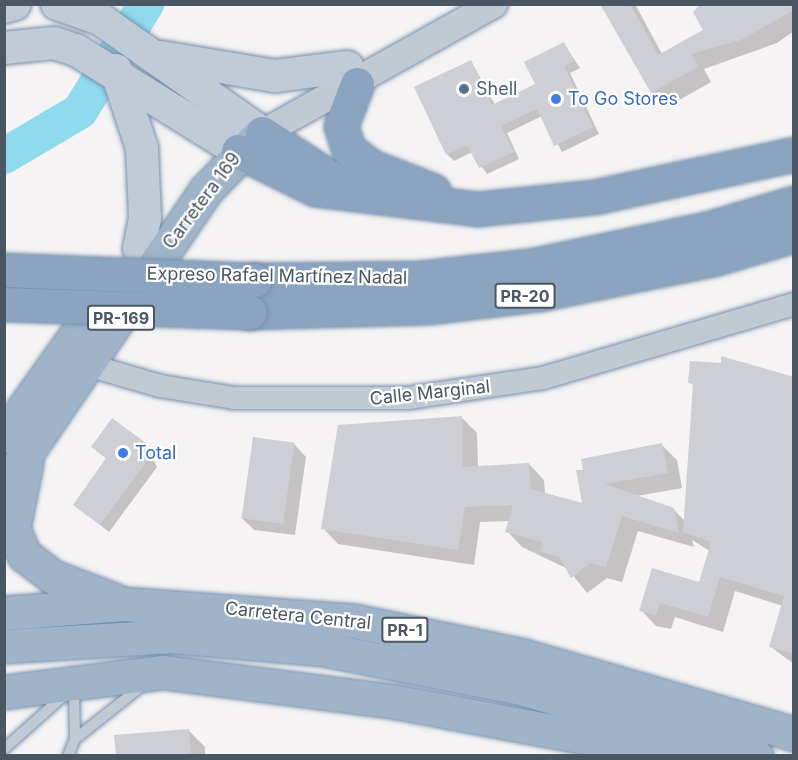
<!DOCTYPE html>
<meta charset="utf-8">
<style>
body{margin:0}
#map{position:relative;width:798px;height:760px;overflow:hidden;background:#f5f3f3;font-family:Inter,sans-serif}
div>[style]{position:absolute}
[style*='--x']{left:calc(var(--x)*1px);top:calc(var(--y)*1px);width:calc(var(--w)*1px);rotate:calc(var(--a)*1deg)}
.shadow>*{inset:0;background:#0003}
.river>*{height:36px;margin:-18px;padding:0 18px;transform-origin:18px;border-radius:18px;background:#90daee}
.building>*{inset:0;background:#cdcfd5;transform-origin:0 0}
.roads{filter:drop-shadow(0 0 2px #7690ad) drop-shadow(0 0 2px #7690ad)}
.service>*{height:10px;margin:-5px;padding:0 5px;transform-origin:5px;border-radius:5px;background:#c1cad2}
.minor>*{height:22px;margin:-11px;padding:0 11px;transform-origin:11px;border-radius:11px;background:#c1cad2}
.tertiary>*{height:27px;margin:-13.5px;padding:0 13.5px;transform-origin:13.5px;border-radius:13.5px;background:#c1cad2}
.secondary>*{height:32px;margin:-16px;padding:0 16px;transform-origin:16px;border-radius:16px;background:#c1cbd6}
.trunk>*{height:33px;margin:-16.5px;padding:0 16.5px;transform-origin:16.5px;border-radius:16.5px;background:#9fb4c9}
.motorway>*{height:33px;margin:-16.5px;padding:0 16.5px;transform-origin:16.5px;border-radius:16.5px;background:#8ba5c1}
.bridges{filter:drop-shadow(0 0 2px #7690ad) drop-shadow(0 0 2px #7690ad)}
.motorway-bridge>*{height:33px;margin:-16.5px;padding:0 16.5px;transform-origin:16.5px;border-radius:16.5px;background:#8ba5c1}
.dots>*{width:16px;height:16px;translate:-50% -50%;box-sizing:border-box;border:3px solid #fff;border-radius:50%}
span{translate:-50% -50%;white-space:nowrap;text-align:center;line-height:1.15;-webkit-text-stroke:4.5px #fff;paint-order:stroke}
.shield-label span{padding:2px 4px;background:#fff;border:2px solid;border-radius:4px;-webkit-text-stroke-width:0}
.shield-label{font-size:16px;color:#4a5661;font-weight:700}
.service-label{font-size:18px;color:#4e5e75}
.left{translate:0 -50%;text-align:left}
.shop-label{font-size:18px;color:#366cbe}
.street-label{font-size:18px;color:#4a5661}
.frame{position:absolute;inset:0;border:6px solid #4a5661;pointer-events:none}
</style>
<div id="map">
<div class="shadow">
<div style="clip-path:polygon(602px 4px,635px 4px,662px 54px,794px 4px,794px 31px,777px 43px,704px 69px,711px 82px,667px 107px,652px 92px)"></div>
<div style="clip-path:polygon(564px 44px,580px 68px,570px 73px,599px 134px,562px 152px,542px 116px,507px 133px,519px 159px,487px 174px,472px 152px,454px 161px,447px 154px,471px 61px,495px 105px,537px 85px)"></div>
<div style="clip-path:polygon(794px 378px,794px 664px,771px 647px,783px 606px,735px 591px,723px 632px,675px 617px,671px 629px,656px 626px,641px 610px,700px 584px,710px 551px,692px 540px,694px 547px,638px 531px,622px 582px,607px 578px,587px 593px,568px 569px,522px 547px,507px 531px,510px 521px,480px 522px,474px 565px,338px 544px,323px 528px,461px 417px,477px 433px,478px 468px,529px 464px,544px 480px,545px 494px,584px 505px,578px 472px,662px 445px,677px 460px,682px 488px,637px 496px,673px 509px,685px 521px,695px 387px,690px 382px)"></div>
<div style="clip-path:polygon(145px 444px,157px 467px,109px 532px,75px 505px,107px 459px,93px 447px)"></div>
<div style="clip-path:polygon(294px 444px,306px 457px,295px 535px,254px 530px,242px 518px)"></div>
<div style="clip-path:polygon(189px 731px,205px 747px,205px 756px,117px 756px)"></div>
</div>
<div class="river">
<div style="--x:4;--y:156;--w:88;--a:-30.6"></div>
<div style="--x:80;--y:111;--w:126;--a:-58.3"></div>
</div>
<div class="building">
<div style="clip-path:polygon(600px 4px,630px 4px,658px 55px,703px 30px,693px 12px,701px 4px,794px 4px,794px 10px,741px 40px,691px 54px,698px 67px,651px 93px)"></div>
<div style="clip-path:polygon(564px 42px,574px 61px,564px 66px,593px 127px,554px 146px,537px 109px,501px 126px,514px 152px,479px 168px,467px 145px,446px 155px,414px 87px,471px 60px,492px 105px,535px 84px,524px 62px)"></div>
<div style="clip-path:polygon(721px 356px,794px 377px,794px 654px,769px 647px,784px 596px,720px 577px,708px 617px,660px 603px,656px 615px,639px 611px,652px 568px,699px 582px,711px 542px,683px 532px,693px 384px,688px 383px,690px 361px,721px 363px)"></div>
<div style="clip-path:polygon(462px 416px,463px 467px,529px 463px,531px 489px,582px 503px,576px 470px,583px 470px,581px 459px,662px 443px,668px 473px,605px 484px,674px 508px,679px 533px,622px 516px,606px 567px,590px 563px,571px 578px,559px 557px,540px 552px,542px 542px,505px 532px,513px 505px,465px 507px,458px 550px,321px 529px,338px 425px)"></div>
<div style="clip-path:polygon(112px 418px,146px 443px,149px 458px,100px 525px,73px 505px,106px 458px,91px 447px)"></div>
<div style="left:253px;top:437px;width:42px;height:82px;rotate:8deg"></div>
<div style="clip-path:polygon(189px 729px,191px 756px,116px 756px,114px 735px)"></div>
</div>
<div class="roads">
<div class="service">
<div style="--x:75;--y:739;--w:87;--a:-38.5"></div>
<div style="--x:4;--y:749;--w:89;--a:-41.8"></div>
<div style="--x:68;--y:756;--w:18;--a:-68"></div>
<div style="--x:75;--y:739;--w:51;--a:-91.1"></div>
</div>
<div class="minor">
<div style="--x:74;--y:361;--w:90;--a:16.2"></div>
<div style="--x:160;--y:386;--w:75;--a:9.2"></div>
<div style="--x:234;--y:398;--w:174;--a:0"></div>
<div style="--x:408;--y:398;--w:136;--a:-8.4"></div>
<div style="--x:543;--y:378;--w:262;--a:-16.4"></div>
</div>
<div class="tertiary">
<div style="--x:262;--y:133;--w:265;--a:-29.2"></div>
</div>
<div class="secondary">
<div style="--x:57;--y:4;--w:46;--a:19.2"></div>
<div style="--x:100;--y:19;--w:198;--a:35.1"></div>
<div style="--x:4;--y:7;--w:11;--a:-15"></div>
<div style="--x:4;--y:48;--w:50;--a:-5.7"></div>
<div style="--x:54;--y:43;--w:23;--a:18"></div>
<div style="--x:76;--y:50;--w:191;--a:31.9"></div>
<div style="--x:161;--y:57;--w:116;--a:9.5"></div>
<div style="--x:275;--y:76;--w:73;--a:-7.1"></div>
<div style="--x:116;--y:70;--w:82;--a:71.6"></div>
<div style="--x:142;--y:148;--w:70;--a:87.5"></div>
<div style="--x:145;--y:218;--w:31;--a:101"></div>
</div>
<div class="trunk">
<div style="--x:4;--y:436;--w:184;--a:-54.5"></div>
<div style="--x:26;--y:463;--w:66;--a:101.3"></div>
<div style="--x:13;--y:528;--w:29;--a:68"></div>
<div style="--x:24;--y:555;--w:36;--a:37"></div>
<div style="--x:53;--y:577;--w:65;--a:20.7"></div>
<div style="--x:4;--y:486;--w:357;--a:-55.7"></div>
<div style="--x:205;--y:191;--w:79;--a:-46"></div>
<div style="--x:4;--y:613;--w:120;--a:-4.3"></div>
<div style="--x:124;--y:604;--w:231;--a:4.2"></div>
<div style="--x:354;--y:621;--w:174;--a:11.6"></div>
<div style="--x:524;--y:656;--w:281;--a:16.1"></div>
<div style="--x:4;--y:646;--w:168;--a:-3.4"></div>
<div style="--x:172;--y:636;--w:152;--a:4.9"></div>
<div style="--x:323;--y:649;--w:198;--a:11.1"></div>
<div style="--x:517;--y:687;--w:249;--a:16.1"></div>
<div style="--x:4;--y:692;--w:160;--a:-7.2"></div>
<div style="--x:163;--y:672;--w:236;--a:7.3"></div>
<div style="--x:397;--y:702;--w:261;--a:10.6"></div>
<div style="--x:654;--y:750;--w:40;--a:-10"></div>
</div>
<div class="motorway">
<div style="--x:357;--y:84;--w:45;--a:110.9"></div>
<div style="--x:341;--y:126;--w:25;--a:72"></div>
<div style="--x:349;--y:150;--w:29;--a:36"></div>
<div style="--x:372;--y:167;--w:66;--a:21.2"></div>
<div style="--x:262;--y:133;--w:103;--a:33.1"></div>
<div style="--x:238;--y:151;--w:86;--a:26.3"></div>
<div style="--x:315;--y:189;--w:163;--a:7"></div>
<div style="--x:477;--y:209;--w:118;--a:-5.9"></div>
<div style="--x:594;--y:197;--w:205;--a:-12.1"></div>
<div style="--x:255;--y:280;--w:165;--a:-0.7"></div>
<div style="--x:420;--y:278;--w:116;--a:-6.4"></div>
<div style="--x:535;--y:265;--w:179;--a:-11.9"></div>
<div style="--x:710;--y:228;--w:88;--a:-16.6"></div>
<div style="--x:250;--y:312;--w:178;--a:-1.6"></div>
<div style="--x:428;--y:307;--w:112;--a:-6.7"></div>
<div style="--x:539;--y:294;--w:182;--a:-11.4"></div>
<div style="--x:717;--y:258;--w:80;--a:-16.6"></div>
</div>
</div>
<div class="bridges">
<div class="motorway-bridge">
<div style="--x:4;--y:270;--w:251;--a:2.3"></div>
<div style="--x:4;--y:304;--w:246;--a:1.9"></div>
</div>
</div>
<div class="dots">
<div style="left:464px;top:89px;background:#5c6f8a"></div>
<div style="left:556px;top:99px;background:#3f7fe0"></div>
<div style="left:123px;top:453px;background:#3f7fe0"></div>
</div>
<div class="shield-label">
<span style="left:525px;top:296px">PR-20</span>
<span style="left:121px;top:318px">PR-169</span>
<span style="left:405px;top:630px">PR-1</span>
</div>
<div class="service-label">
<span class="left" style="left:476px;top:89px">Shell</span>
</div>
<div class="shop-label">
<span class="left" style="left:568px;top:99px">To Go Stores</span>
<span class="left" style="left:135px;top:453px">Total</span>
</div>
<div class="street-label">
<span style="left:202px;top:201px;rotate:-53deg">Carretera 169</span>
<span style="left:277px;top:276px;rotate:1deg">Expreso Rafael Martínez Nadal</span>
<span style="left:430px;top:393px;rotate:-6deg">Calle Marginal</span>
<span style="left:298px;top:616px;rotate:6deg">Carretera Central</span>
</div>
<div class="frame"></div>
</div>
